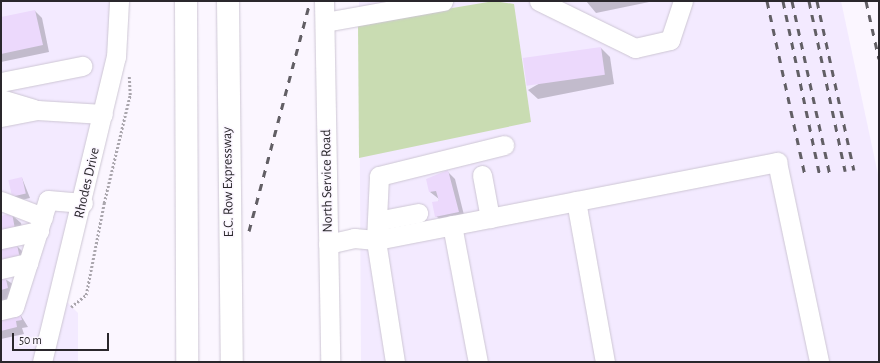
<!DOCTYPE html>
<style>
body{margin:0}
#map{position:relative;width:880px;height:363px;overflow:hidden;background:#fbf6ff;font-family:"Alegreya Sans",sans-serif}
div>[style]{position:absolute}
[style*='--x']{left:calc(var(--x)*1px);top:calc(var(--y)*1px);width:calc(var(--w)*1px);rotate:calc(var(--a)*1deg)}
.industrial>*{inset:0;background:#f3eaff}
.green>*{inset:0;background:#c9dcb2}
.shadow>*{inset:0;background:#0003}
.building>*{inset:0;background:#ecd9fc;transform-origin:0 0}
.path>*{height:2.5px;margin-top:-1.25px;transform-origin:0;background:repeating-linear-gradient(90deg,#aaa6ad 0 2px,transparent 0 4px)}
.roads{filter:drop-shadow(0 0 1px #cdc6d4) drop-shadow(0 0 1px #cdc6d4)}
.minor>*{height:19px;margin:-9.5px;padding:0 9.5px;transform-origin:9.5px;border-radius:9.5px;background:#fff}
.highway>*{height:22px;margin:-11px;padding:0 11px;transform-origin:11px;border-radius:11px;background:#fff}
.rail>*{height:3px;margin-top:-1.5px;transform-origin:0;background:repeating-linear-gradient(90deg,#625f65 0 7px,transparent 0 14px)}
span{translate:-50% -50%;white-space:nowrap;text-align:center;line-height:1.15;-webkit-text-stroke:3px #fbf6ff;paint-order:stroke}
.street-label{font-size:14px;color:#2a272c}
.frame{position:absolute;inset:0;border:2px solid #2a272c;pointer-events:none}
.scale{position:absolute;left:12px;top:333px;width:97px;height:18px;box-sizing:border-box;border:2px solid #2a272c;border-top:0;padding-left:5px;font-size:12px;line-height:14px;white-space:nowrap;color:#2a272c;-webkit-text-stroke:3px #fbf6ff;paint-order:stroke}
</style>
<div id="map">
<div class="industrial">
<div style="clip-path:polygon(1px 1px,112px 1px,106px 65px,33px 362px,1px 362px)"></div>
<div style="clip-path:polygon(359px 1px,841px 1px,879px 179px,879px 362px,361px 362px)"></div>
<div style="clip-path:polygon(66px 301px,78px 313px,78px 362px,50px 362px)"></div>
</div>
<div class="green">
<div style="clip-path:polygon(494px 1px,514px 4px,531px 122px,359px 158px,358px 24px)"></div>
</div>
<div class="shadow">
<div style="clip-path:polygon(586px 1px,654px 1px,596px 13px)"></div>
<div style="clip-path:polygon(35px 11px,42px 18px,49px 52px,1px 62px,1px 18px)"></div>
<div style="clip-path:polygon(601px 48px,610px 57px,614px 84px,538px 99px,528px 90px)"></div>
<div style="clip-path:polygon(448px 172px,455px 179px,465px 219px,444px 223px,436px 216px,439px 199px,430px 192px)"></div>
<div style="clip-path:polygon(22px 178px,30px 198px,17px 201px,13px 196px)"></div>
<div style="clip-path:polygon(11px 214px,21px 223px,24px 238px,1px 217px)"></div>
<div style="clip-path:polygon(17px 246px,24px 253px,27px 265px,1px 250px)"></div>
<div style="clip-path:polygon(1px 276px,14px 285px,1px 313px)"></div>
<div style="clip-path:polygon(20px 314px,28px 327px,22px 328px,24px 334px,1px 339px,1px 318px)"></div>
</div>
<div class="building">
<div style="clip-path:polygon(35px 10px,43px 45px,1px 54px,1px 17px)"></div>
<div style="left:601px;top:47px;width:28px;height:79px;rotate:82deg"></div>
<div style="clip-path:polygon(448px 170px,459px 212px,435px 217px,432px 202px,439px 201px,436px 191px,429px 192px,426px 179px)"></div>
<div style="left:22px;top:177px;width:17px;height:14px;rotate:77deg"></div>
<div style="clip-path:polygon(12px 213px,15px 229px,1px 232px,1px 216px)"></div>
<div style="clip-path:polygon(17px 245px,20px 258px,1px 262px,1px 249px)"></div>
<div style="clip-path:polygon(1px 275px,5px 275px,8px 288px,1px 290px)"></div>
<div style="clip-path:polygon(20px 313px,22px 320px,16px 321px,17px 327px,1px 331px,1px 317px)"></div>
</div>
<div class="path">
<div style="--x:71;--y:307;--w:19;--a:-39"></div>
<div style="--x:86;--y:295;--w:94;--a:-78.9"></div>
<div style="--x:104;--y:203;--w:111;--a:-76.5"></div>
<div style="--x:130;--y:95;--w:19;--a:-93"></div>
</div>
<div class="roads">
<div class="minor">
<div style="--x:324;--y:1;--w:361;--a:89"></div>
<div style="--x:539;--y:1;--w:107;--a:26.1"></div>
<div style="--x:635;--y:48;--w:36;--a:-13"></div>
<div style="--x:670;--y:40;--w:41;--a:-71.6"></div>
<div style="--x:325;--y:22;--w:120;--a:-10.1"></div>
<div style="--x:1;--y:82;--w:83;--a:-11.2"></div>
<div style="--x:1;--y:99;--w:34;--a:17"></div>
<div style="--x:1;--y:117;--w:37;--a:-11"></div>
<div style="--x:37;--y:110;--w:66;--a:3.5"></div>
<div style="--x:482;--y:175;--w:44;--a:79.5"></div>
<div style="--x:1;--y:201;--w:45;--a:20.9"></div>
<div style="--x:576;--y:201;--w:164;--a:79.8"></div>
<div style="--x:377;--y:221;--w:42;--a:-11"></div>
<div style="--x:452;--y:225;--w:139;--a:79.3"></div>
<div style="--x:1;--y:239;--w:39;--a:-12"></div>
<div style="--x:328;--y:244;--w:27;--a:-13"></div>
<div style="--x:354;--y:238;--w:22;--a:5"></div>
<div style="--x:376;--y:240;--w:409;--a:-11"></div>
<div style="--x:777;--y:162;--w:204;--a:78.1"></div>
<div style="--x:1;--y:269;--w:28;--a:-13"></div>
<div style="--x:1;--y:310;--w:13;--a:-13"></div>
<div style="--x:14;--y:307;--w:112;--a:-72.4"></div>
<div style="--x:48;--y:200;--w:35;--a:5"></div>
<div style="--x:42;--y:362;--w:314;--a:-76.4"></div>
<div style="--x:116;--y:57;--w:56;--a:-86.9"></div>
<div style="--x:395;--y:362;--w:123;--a:-98.9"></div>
<div style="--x:376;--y:240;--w:64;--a:-87.3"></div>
<div style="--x:379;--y:176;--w:129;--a:-13.9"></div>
</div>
<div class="highway">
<div style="--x:186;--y:1;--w:361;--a:89.8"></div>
<div style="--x:228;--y:1;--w:361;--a:89.4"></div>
</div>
</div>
<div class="rail">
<div style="--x:767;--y:1;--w:179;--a:77.7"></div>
<div style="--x:783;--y:1;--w:179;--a:78.1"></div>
<div style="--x:792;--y:1;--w:178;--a:77.7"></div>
<div style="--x:809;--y:1;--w:174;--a:78"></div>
<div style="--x:817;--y:1;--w:173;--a:77.7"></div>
<div style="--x:866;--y:1;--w:59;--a:77.4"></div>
<div style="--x:249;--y:231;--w:238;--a:-75.1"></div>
</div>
<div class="street-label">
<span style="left:327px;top:181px;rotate:-91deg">North Service Road</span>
<span style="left:228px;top:182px;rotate:-91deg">E.C. Row Expressway</span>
<span style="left:87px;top:183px;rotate:-77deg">Rhodes Drive</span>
</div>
<div class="frame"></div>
<div class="scale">50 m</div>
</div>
